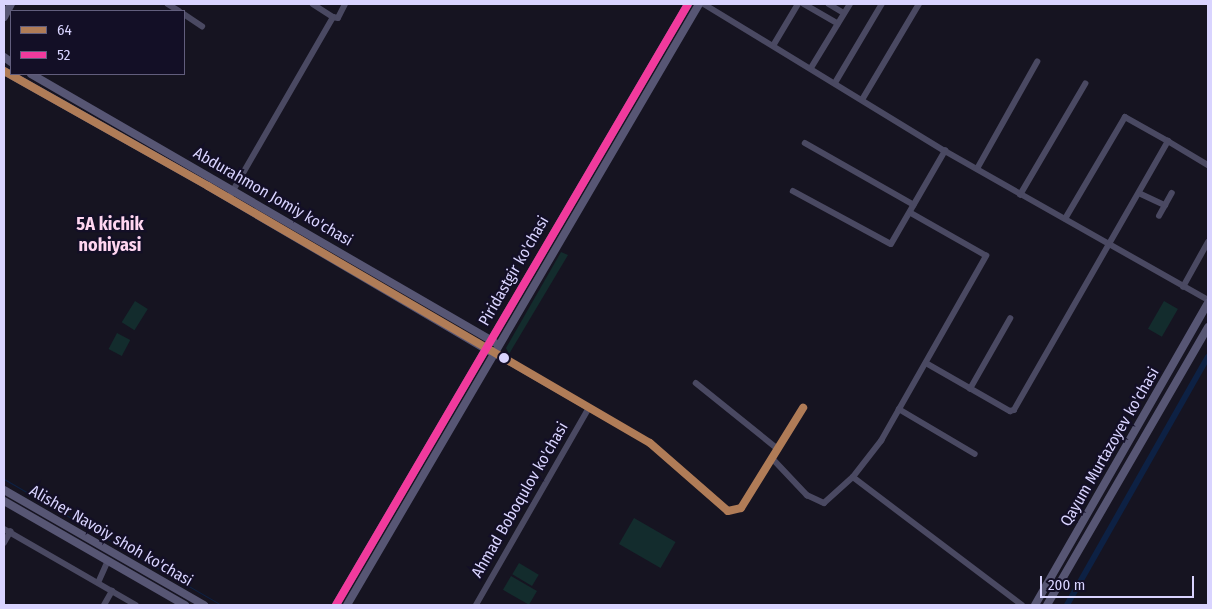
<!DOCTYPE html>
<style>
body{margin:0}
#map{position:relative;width:1212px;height:609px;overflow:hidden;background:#161421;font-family:"Fira Sans Condensed",sans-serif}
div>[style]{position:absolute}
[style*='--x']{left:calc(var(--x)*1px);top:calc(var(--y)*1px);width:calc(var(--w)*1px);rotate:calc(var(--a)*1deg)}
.green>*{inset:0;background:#132c2d;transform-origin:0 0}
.stream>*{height:1px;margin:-0.5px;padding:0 0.5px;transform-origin:0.5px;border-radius:0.5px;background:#0d2144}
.canal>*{height:5.5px;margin:-2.75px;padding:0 2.75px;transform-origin:2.75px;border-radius:2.75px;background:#0d2144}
.street>*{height:5.5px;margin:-2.75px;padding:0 2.75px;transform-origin:2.75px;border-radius:2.75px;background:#4a4962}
.secondary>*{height:8px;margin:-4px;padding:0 4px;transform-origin:4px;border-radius:4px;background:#575674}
.bus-1>*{height:8px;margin:-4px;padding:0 4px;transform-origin:4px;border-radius:4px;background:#b07c57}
.bus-2>*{height:8px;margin:-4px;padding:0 4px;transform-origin:4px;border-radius:4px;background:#f13a9d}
.dots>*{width:14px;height:14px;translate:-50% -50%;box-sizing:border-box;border:2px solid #130f26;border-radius:50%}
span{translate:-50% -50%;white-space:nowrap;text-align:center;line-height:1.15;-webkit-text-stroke:4.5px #130f26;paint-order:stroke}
.street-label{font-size:16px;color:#d9d4ff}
.neighbourhood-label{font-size:18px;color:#ffd6f0;font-weight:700}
.frame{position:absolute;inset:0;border:5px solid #d9d4ff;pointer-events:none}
.legend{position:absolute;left:10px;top:10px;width:175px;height:65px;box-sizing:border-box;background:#130f26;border:1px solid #625e7d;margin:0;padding:6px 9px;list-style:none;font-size:15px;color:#d9d4ff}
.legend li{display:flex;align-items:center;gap:10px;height:25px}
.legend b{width:25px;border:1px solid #625e7d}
.scale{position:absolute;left:1040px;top:576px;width:154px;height:22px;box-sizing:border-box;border:2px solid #d9d4ff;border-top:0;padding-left:6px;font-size:15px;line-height:18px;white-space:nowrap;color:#d9d4ff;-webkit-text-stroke:4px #130f26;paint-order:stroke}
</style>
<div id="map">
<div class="green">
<div style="clip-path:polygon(561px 252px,568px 255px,509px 354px,506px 348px)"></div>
<div style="left:135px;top:301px;width:15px;height:25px;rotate:32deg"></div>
<div style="left:1164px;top:301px;width:16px;height:32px;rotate:30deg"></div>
<div style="left:117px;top:333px;width:15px;height:18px;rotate:28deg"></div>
<div style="left:634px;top:518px;width:48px;height:30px;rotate:30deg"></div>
<div style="left:519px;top:563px;width:23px;height:13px;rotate:31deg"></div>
<div style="left:511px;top:576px;width:30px;height:16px;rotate:30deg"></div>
</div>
<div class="stream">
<div style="--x:4;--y:479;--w:251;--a:30.1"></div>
</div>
<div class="canal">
<div style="--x:1067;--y:605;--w:285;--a:-60.4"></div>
</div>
<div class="street">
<div style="--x:168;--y:4;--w:13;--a:32"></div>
<div style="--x:313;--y:4;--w:24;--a:33"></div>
<div style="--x:704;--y:4;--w:282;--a:31.4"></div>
<div style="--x:945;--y:151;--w:302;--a:29.5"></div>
<div style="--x:804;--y:4;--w:39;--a:30"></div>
<div style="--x:829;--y:4;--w:17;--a:31"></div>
<div style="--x:184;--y:14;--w:22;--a:34"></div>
<div style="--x:773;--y:46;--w:49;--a:-59.2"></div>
<div style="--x:811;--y:68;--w:75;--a:-58.6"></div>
<div style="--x:835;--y:83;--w:92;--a:-59.3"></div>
<div style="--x:862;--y:100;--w:112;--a:-59.3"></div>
<div style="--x:805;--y:143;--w:125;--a:29.6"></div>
<div style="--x:977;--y:169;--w:123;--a:-60.7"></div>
<div style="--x:793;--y:191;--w:111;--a:28.4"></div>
<div style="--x:891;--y:244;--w:108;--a:-59.9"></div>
<div style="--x:1139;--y:193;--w:29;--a:25"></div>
<div style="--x:231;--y:194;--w:204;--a:-60"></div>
<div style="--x:333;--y:17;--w:5;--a:11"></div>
<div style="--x:338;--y:18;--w:16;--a:-63"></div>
<div style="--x:1020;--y:195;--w:129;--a:-59.6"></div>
<div style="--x:1159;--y:216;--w:26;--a:-61"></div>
<div style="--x:1065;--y:219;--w:118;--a:-59.5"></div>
<div style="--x:1125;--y:117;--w:49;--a:29.2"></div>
<div style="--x:1183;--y:287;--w:51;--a:-60.9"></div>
<div style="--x:495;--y:354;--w:179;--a:29.9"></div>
<div style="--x:650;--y:443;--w:103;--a:41.1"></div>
<div style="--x:728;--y:511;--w:13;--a:-13"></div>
<div style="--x:741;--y:508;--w:118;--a:-58.2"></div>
<div style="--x:926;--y:363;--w:97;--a:29.7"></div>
<div style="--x:1010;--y:411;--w:4;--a:-14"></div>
<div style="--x:1014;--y:410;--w:310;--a:-60.2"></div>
<div style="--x:1168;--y:141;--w:47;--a:31"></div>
<div style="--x:696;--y:383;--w:105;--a:38.8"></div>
<div style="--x:970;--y:389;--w:81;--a:-60.3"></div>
<div style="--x:899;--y:409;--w:88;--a:30.6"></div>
<div style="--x:773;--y:459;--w:50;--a:46.6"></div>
<div style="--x:807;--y:495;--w:19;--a:25"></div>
<div style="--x:824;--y:503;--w:39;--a:-42"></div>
<div style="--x:853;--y:477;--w:46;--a:-52.1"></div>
<div style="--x:881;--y:441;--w:213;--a:-60.4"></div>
<div style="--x:986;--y:256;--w:87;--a:-150.5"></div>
<div style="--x:853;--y:477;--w:212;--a:37.1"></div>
<div style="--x:4;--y:529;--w:152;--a:29.9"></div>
<div style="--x:4;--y:543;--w:13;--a:-61"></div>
<div style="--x:98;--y:583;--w:24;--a:-66"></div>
<div style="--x:104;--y:605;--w:16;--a:-60"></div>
<div style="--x:476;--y:605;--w:227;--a:-60.2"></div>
</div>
<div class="secondary">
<div style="--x:4;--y:17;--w:15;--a:-62"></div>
<div style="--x:4;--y:57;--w:9;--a:36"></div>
<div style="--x:4;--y:71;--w:234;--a:29.4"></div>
<div style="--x:208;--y:186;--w:326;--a:30.4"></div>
<div style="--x:31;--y:74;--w:535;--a:30.06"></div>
<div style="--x:4;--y:490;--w:231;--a:29.9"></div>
<div style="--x:4;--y:501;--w:209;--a:29.9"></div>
<div style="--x:336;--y:605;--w:696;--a:-59.64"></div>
<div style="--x:347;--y:605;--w:696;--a:-59.64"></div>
<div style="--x:1035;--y:605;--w:348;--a:-60.2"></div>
<div style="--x:1047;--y:605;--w:321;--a:-59.9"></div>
</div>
<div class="bus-1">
<div style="--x:4;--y:71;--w:234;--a:29.4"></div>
<div style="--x:208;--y:186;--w:511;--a:30.18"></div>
<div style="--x:650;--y:443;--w:103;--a:41.1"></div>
<div style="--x:728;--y:511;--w:13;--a:-13"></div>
<div style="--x:741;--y:508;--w:118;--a:-58.2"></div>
</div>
<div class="bus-2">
<div style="--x:336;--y:605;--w:696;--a:-59.64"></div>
</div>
<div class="dots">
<div style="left:504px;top:358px;background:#d9d4ff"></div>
</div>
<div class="street-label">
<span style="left:273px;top:197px;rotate:30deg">Abdurahmon Jomiy ko'chasi</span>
<span style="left:514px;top:271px;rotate:-60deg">Piridastgir ko'chasi</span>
<span style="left:1110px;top:447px;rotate:-60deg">Qayum Murtazoyev ko'chasi</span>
<span style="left:520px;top:500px;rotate:-60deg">Ahmad Boboqulov ko'chasi</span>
<span style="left:111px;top:536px;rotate:30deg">Alisher Navoiy shoh ko'chasi</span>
</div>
<div class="neighbourhood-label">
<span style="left:110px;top:235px">5A kichik<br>nohiyasi</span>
</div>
<div class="frame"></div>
<ul class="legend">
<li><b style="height:6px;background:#b07c57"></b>64</li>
<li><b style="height:6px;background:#f13a9d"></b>52</li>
</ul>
<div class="scale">200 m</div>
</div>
